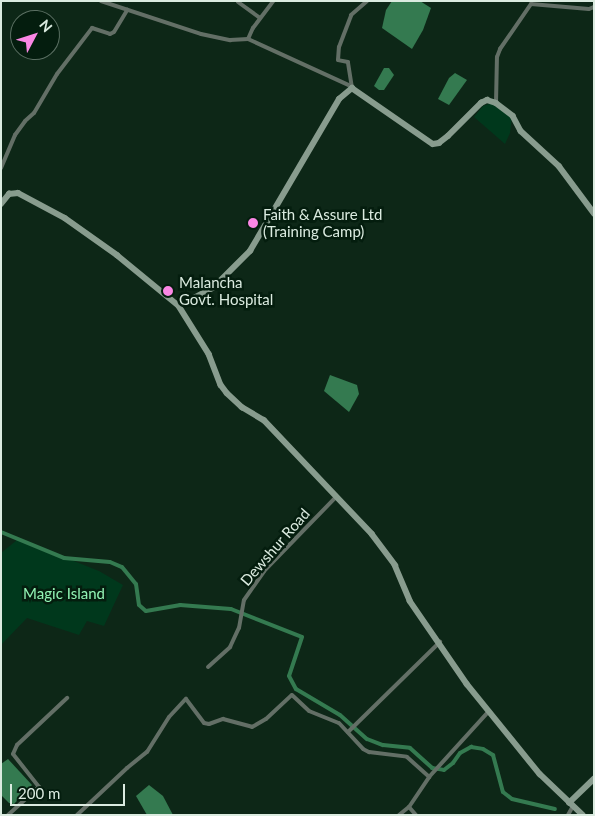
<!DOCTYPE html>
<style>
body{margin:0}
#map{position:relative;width:595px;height:816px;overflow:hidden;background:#0d2717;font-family:Lato,sans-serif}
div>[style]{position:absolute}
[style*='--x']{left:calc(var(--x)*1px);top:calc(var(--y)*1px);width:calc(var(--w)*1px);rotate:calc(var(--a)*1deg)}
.green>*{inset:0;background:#00381c}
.water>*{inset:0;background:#347a50}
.canal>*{height:4px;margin:-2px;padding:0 2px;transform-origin:2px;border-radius:2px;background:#347a50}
.street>*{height:4px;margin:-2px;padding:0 2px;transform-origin:2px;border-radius:2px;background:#636f66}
.secondary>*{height:5.5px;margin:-2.75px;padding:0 2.75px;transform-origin:2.75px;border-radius:2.75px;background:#889c8e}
.dots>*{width:14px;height:14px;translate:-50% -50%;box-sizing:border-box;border:2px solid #041d0e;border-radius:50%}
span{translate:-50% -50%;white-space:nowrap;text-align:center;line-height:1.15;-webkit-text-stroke:5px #041d0e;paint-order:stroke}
.poi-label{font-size:15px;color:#dbebe0}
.left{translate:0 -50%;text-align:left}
.street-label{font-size:15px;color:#dbebe0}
.park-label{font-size:15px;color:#92f4b5}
.frame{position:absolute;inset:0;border:2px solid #dbebe0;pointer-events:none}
.north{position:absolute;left:10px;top:10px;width:50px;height:50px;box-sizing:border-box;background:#041d0e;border:1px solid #5a6f62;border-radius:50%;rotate:50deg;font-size:14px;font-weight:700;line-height:20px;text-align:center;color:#dbebe0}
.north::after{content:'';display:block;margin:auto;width:18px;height:22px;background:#fb87e5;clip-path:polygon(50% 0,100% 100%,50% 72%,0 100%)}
.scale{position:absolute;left:10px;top:784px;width:115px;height:22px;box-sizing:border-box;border:2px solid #dbebe0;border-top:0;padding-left:6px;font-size:15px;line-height:18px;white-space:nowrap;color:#dbebe0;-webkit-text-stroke:4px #041d0e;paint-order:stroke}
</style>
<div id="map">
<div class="green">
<div style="clip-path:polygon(489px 104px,496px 104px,512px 116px,510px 133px,505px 144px,474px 117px,483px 106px)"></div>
<div style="clip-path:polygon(17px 540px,55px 556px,74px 561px,99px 571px,123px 585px,104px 626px,87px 621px,79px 635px,27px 618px,2px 644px,1px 553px)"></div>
</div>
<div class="water">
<div style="clip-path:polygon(392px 1px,420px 1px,431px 8px,423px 30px,412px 49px,382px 28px,386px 10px)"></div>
<div style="clip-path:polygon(384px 68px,389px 68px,394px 75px,384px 90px,379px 90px,374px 86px)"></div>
<div style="clip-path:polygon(455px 73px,467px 80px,449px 105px,438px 99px,449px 78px)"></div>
<div style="clip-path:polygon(330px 375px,357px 385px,359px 394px,349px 412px,324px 391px)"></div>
<div style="clip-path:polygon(8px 759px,32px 785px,14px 804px,9px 803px,1px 795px,1px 764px)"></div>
<div style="clip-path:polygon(149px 785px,163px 796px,173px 815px,147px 815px,136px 796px)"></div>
</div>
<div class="canal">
<div style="--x:1;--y:532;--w:68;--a:22.4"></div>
<div style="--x:64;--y:558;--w:46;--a:5"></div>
<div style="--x:110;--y:562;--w:13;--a:23"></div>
<div style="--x:122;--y:567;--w:22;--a:51"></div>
<div style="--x:136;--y:584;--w:21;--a:82"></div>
<div style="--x:139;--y:605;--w:9;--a:41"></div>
<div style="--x:146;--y:611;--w:35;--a:-10"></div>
<div style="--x:180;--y:605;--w:51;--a:4.5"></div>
<div style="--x:231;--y:609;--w:76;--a:21.5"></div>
<div style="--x:302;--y:637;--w:41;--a:108.4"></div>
<div style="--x:289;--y:676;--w:15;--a:62"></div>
<div style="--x:296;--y:689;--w:51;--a:30.6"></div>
<div style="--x:340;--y:715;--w:36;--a:42"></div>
<div style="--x:367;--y:739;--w:17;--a:21"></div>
<div style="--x:383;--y:745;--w:27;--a:6"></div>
<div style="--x:410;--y:748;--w:30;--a:42"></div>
<div style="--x:432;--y:768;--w:12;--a:9"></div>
<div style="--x:444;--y:770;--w:11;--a:-38"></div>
<div style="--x:453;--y:763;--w:12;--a:-55"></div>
<div style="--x:460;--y:753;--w:13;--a:-29"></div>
<div style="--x:471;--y:747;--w:12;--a:9"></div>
<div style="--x:483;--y:749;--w:12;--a:31"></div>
<div style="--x:493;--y:755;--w:38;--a:75"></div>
<div style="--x:503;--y:792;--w:11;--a:38"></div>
<div style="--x:512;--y:799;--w:44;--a:13.1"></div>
</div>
<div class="street">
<div style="--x:101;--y:1;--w:105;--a:18.3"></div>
<div style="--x:201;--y:34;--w:30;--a:12"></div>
<div style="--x:230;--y:40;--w:18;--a:-3"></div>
<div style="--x:248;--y:39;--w:115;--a:24.6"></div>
<div style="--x:238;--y:2;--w:27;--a:36"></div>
<div style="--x:248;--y:39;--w:12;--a:-66"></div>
<div style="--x:253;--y:28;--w:34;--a:-53"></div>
<div style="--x:352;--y:88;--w:26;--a:-99"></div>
<div style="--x:348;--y:62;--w:10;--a:-169"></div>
<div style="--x:338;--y:60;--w:13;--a:-86"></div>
<div style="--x:339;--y:47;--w:34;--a:-69"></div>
<div style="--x:351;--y:15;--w:21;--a:-41"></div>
<div style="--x:496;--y:103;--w:46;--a:-88.8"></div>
<div style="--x:497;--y:57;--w:9;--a:-69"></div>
<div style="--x:500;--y:49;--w:55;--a:-55.4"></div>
<div style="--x:531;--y:4;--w:58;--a:4.9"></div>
<div style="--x:589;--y:9;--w:5;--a:-22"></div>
<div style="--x:1;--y:168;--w:36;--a:-67"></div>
<div style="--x:15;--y:135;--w:17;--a:-54"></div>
<div style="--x:25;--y:121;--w:12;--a:-42"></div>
<div style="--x:34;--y:113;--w:45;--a:-59.5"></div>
<div style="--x:57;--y:74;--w:58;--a:-52.7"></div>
<div style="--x:92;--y:28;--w:19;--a:18"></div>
<div style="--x:110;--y:34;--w:4;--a:-27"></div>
<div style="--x:114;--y:32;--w:26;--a:-59"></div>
<div style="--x:208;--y:667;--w:30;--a:-42"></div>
<div style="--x:230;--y:647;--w:21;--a:-65"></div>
<div style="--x:239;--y:628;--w:28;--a:-80"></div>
<div style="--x:244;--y:600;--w:35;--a:-55"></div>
<div style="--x:264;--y:571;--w:103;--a:-45.8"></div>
<div style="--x:348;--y:732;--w:129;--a:-44.4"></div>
<div style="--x:409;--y:807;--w:11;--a:49"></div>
<div style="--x:8;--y:815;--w:42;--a:-42.1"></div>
<div style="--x:39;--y:787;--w:42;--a:-128.2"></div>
<div style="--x:13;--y:754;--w:10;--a:-66"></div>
<div style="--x:17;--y:745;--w:69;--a:-43.2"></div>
<div style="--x:77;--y:815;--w:69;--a:-43.2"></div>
<div style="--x:127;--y:768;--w:26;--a:-39"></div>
<div style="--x:147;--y:752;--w:41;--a:-57.8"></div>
<div style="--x:169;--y:717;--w:25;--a:-47"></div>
<div style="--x:186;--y:699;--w:30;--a:53"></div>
<div style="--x:204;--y:723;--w:5;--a:11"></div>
<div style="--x:209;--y:724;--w:15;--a:-20"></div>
<div style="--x:223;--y:719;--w:30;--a:15"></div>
<div style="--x:252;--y:727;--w:16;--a:-30"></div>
<div style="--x:266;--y:719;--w:35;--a:-43"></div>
<div style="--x:292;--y:695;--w:23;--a:43"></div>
<div style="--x:309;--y:711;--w:32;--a:22"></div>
<div style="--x:339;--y:723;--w:35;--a:47"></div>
<div style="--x:363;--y:749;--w:7;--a:27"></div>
<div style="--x:369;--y:752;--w:38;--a:7"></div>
<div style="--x:407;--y:757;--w:30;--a:42"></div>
<div style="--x:429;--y:777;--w:89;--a:-47.7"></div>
<div style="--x:399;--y:815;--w:13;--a:-39"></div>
<div style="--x:409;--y:807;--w:36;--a:-56"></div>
<div style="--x:568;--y:815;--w:10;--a:-61"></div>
</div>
<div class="secondary">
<div style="--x:1;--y:204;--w:13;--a:-51"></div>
<div style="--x:9;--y:194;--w:9;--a:-6"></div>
<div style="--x:18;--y:193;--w:53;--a:28"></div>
<div style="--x:65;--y:218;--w:64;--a:35.4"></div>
<div style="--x:117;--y:255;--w:80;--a:39.4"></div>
<div style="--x:179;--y:306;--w:40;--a:-28"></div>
<div style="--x:214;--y:287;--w:51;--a:-45"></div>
<div style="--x:250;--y:251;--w:176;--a:-59.6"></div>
<div style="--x:339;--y:99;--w:17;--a:-40"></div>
<div style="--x:352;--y:88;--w:98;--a:34.7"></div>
<div style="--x:433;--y:144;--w:6;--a:-9"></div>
<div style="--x:439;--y:143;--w:11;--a:-38"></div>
<div style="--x:448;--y:136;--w:47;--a:-45"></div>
<div style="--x:481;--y:103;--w:7;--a:-27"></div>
<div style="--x:487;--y:100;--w:9;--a:18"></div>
<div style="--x:496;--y:103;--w:21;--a:37"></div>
<div style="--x:513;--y:116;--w:17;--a:62"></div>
<div style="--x:521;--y:131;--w:52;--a:42.6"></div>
<div style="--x:559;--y:166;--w:59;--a:53.3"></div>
<div style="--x:179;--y:306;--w:57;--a:58"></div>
<div style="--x:209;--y:354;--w:33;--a:69"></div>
<div style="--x:221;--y:385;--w:10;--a:53"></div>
<div style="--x:227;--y:393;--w:21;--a:43"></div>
<div style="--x:242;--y:407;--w:26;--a:31"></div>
<div style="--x:264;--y:420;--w:157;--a:46.5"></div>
<div style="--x:372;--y:534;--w:39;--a:53"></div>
<div style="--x:395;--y:565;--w:39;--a:67"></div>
<div style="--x:410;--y:601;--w:101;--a:55.5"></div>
<div style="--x:467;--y:684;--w:116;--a:51"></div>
<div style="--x:540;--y:774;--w:59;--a:43.6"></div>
<div style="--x:569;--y:803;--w:35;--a:-44"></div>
</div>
<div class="dots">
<div style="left:253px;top:223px;background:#fb87e5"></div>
<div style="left:168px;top:291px;background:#fb87e5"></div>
</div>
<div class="poi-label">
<span class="left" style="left:263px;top:223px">Faith &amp; Assure Ltd<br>(Training Camp)</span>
<span class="left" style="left:179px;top:291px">Malancha<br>Govt. Hospital</span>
</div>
<div class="street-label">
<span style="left:275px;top:547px;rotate:-49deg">Dewshur Road</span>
</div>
<div class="park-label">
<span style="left:64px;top:594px">Magic Island</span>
</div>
<div class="frame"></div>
<div class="north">N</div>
<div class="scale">200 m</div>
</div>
